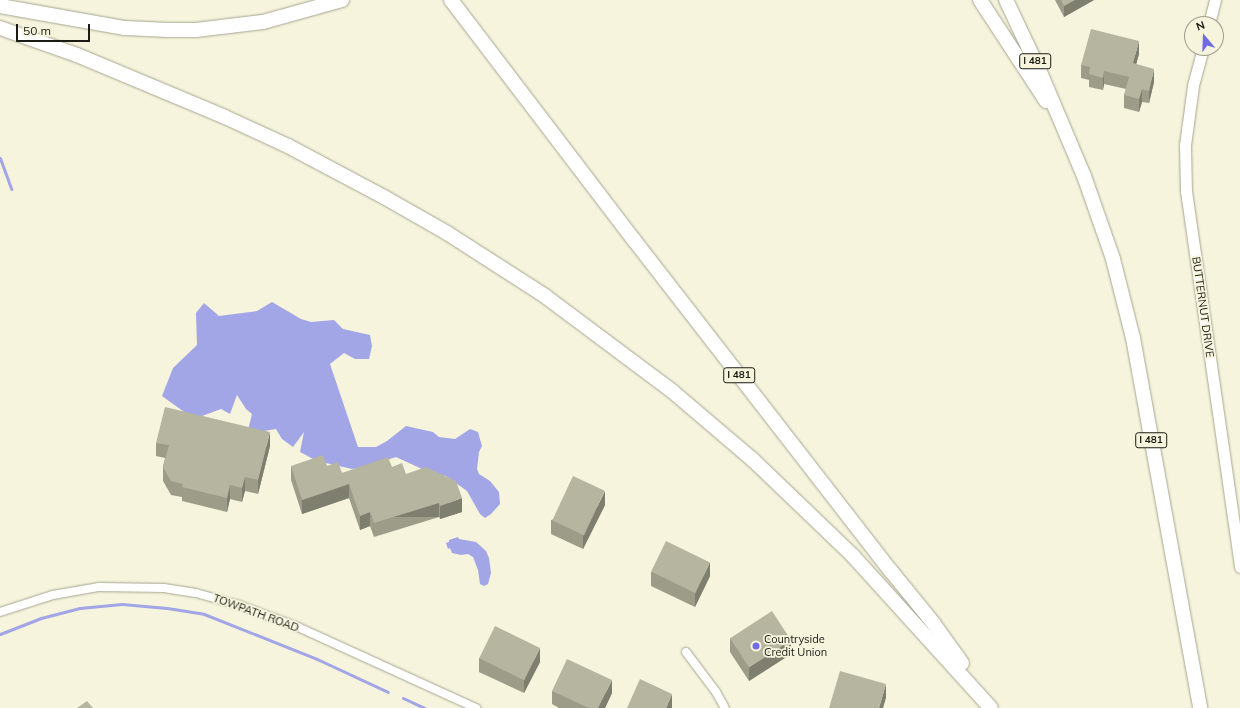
<!DOCTYPE html>
<style>
body{margin:0}
#map{position:relative;width:1240px;height:708px;overflow:hidden;background:#f6f4dd;font-family:Mulish,sans-serif}
div>[style]{position:absolute}
[style*='--x']{left:calc(var(--x)*1px);top:calc(var(--y)*1px);width:calc(var(--w)*1px);rotate:calc(var(--a)*1deg)}
.water>*{inset:0;background:#a2a5e6}
.stream>*{height:3px;margin:-1.5px;padding:0 1.5px;transform-origin:1.5px;border-radius:1.5px;background:#a2a5e6}
.roads{filter:drop-shadow(0 0 1px #a7a590) drop-shadow(0 0 1px #a7a590)}
.street>*{height:8px;margin:-4px;padding:0 4px;transform-origin:4px;border-radius:4px;background:#fff}
.secondary>*{height:11px;margin:-5.5px;padding:0 5.5px;transform-origin:5.5px;border-radius:5.5px;background:#fff}
.highway>*{height:14px;margin:-7px;padding:0 7px;transform-origin:7px;border-radius:7px;background:#fff}
.wall>*{inset:0;background:#9d9c89}
.shaded-wall>*{inset:0;background:#7f7f6f;transform-origin:0 0}
.building>*{inset:0;background:#b6b59f;transform-origin:0 0}
.dots>*{width:11px;height:11px;translate:-50% -50%;box-sizing:border-box;border:2px solid #f6f4dd;border-radius:50%}
span{translate:-50% -50%;white-space:nowrap;text-align:center;line-height:1.15;-webkit-text-stroke:3.5px #f6f4dd;paint-order:stroke}
.shield-label span{padding:1px 3px;background:#f6f4dd;border:1px solid;border-radius:3px;-webkit-text-stroke-width:0}
.shield-label{font-size:10px;color:#1b1b13;font-weight:700}
.street-label{font-size:11px;color:#1b1b13}
.poi-label{font-size:11px;color:#1b1b13}
.left{translate:0 -50%;text-align:left}
.north{position:absolute;left:1184px;top:16px;width:40px;height:40px;box-sizing:border-box;background:#f6f4dd;border:1px solid #9e9d8c;border-radius:50%;rotate:341deg;font-size:11px;font-weight:700;line-height:16px;text-align:center;color:#1b1b13}
.north::after{content:'';display:block;margin:auto;width:14px;height:18px;background:#706ae4;clip-path:polygon(50% 0,100% 100%,50% 72%,0 100%)}
.scale{position:absolute;left:16px;top:24px;width:74px;height:18px;box-sizing:border-box;border:2px solid #1b1b13;border-top:0;padding-left:5px;font-size:12px;line-height:14px;white-space:nowrap;color:#1b1b13;-webkit-text-stroke:3px #f6f4dd;paint-order:stroke}
</style>
<div id="map">
<div class="water">
<div style="clip-path:polygon(272px 302px,301px 319px,311px 322px,334px 320px,343px 329px,370px 335px,372px 346px,369px 359px,355px 359px,344px 353px,330px 364px,358px 447px,376px 447px,387px 441px,406px 426px,433px 432px,439px 437px,455px 439px,470px 429px,478px 432px,482px 446px,479px 452px,477px 469px,479px 474px,490px 481px,499px 492px,500px 504px,491px 514px,485px 518px,480px 514px,467px 491px,446px 476px,424px 470px,396px 457px,369px 466px,352px 469px,317px 461px,300px 452px,304px 432px,293px 447px,282px 439px,276px 429px,264px 431px,258px 435px,247px 434px,252px 414px,246px 409px,237px 395px,230px 414px,221px 409px,194px 419px,162px 396px,173px 368px,197px 345px,196px 313px,204px 303px,219px 316px,257px 311px)"></div>
<div style="clip-path:polygon(458px 537px,459px 539px,476px 542px,486px 551px,489px 558px,491px 573px,488px 584px,484px 586px,480px 584px,478px 570px,473px 557px,468px 554px,461px 555px,452px 553px,450px 548px,448px 549px,446px 543px,449px 542px,449px 540px)"></div>
</div>
<div class="stream">
<div style="--x:0;--y:158;--w:33;--a:70"></div>
<div style="--x:0;--y:634;--w:44;--a:-21.3"></div>
<div style="--x:41;--y:618;--w:40;--a:-14.4"></div>
<div style="--x:80;--y:608;--w:42;--a:-5.4"></div>
<div style="--x:122;--y:604;--w:45;--a:5.1"></div>
<div style="--x:167;--y:608;--w:37;--a:9"></div>
<div style="--x:204;--y:614;--w:122;--a:21.7"></div>
<div style="--x:317;--y:659;--w:78;--a:24.9"></div>
<div style="--x:403;--y:698;--w:23;--a:25"></div>
</div>
<div class="roads">
<div class="street">
<div style="--x:0;--y:612;--w:56;--a:-17.8"></div>
<div style="--x:53;--y:595;--w:47;--a:-9.9"></div>
<div style="--x:99;--y:587;--w:65;--a:0.9"></div>
<div style="--x:164;--y:588;--w:32;--a:9"></div>
<div style="--x:196;--y:593;--w:45;--a:15.6"></div>
<div style="--x:239;--y:605;--w:63;--a:20.4"></div>
<div style="--x:298;--y:627;--w:196;--a:24.5"></div>
<div style="--x:686;--y:652;--w:50;--a:53.1"></div>
<div style="--x:716;--y:692;--w:18;--a:61"></div>
</div>
<div class="secondary">
<div style="--x:1209;--y:24;--w:25;--a:-76"></div>
<div style="--x:1203;--y:48;--w:39;--a:105"></div>
<div style="--x:1193;--y:86;--w:60;--a:97.7"></div>
<div style="--x:1185;--y:145;--w:46;--a:88.8"></div>
<div style="--x:1186;--y:191;--w:380;--a:81.8"></div>
</div>
<div class="highway">
<div style="--x:451;--y:0;--w:302;--a:52.7"></div>
<div style="--x:634;--y:240;--w:419;--a:52.2"></div>
<div style="--x:891;--y:571;--w:68;--a:50.9"></div>
<div style="--x:934;--y:624;--w:48;--a:54.3"></div>
<div style="--x:980;--y:0;--w:121;--a:56.8"></div>
<div style="--x:1006;--y:0;--w:80;--a:64.7"></div>
<div style="--x:1040;--y:72;--w:113;--a:67.1"></div>
<div style="--x:1084;--y:176;--w:88;--a:70.7"></div>
<div style="--x:1113;--y:259;--w:81;--a:75.8"></div>
<div style="--x:1133;--y:338;--w:376;--a:79.7"></div>
<div style="--x:0;--y:6;--w:127;--a:10"></div>
<div style="--x:125;--y:28;--w:43;--a:2.7"></div>
<div style="--x:168;--y:30;--w:28;--a:0"></div>
<div style="--x:196;--y:30;--w:67;--a:-6.8"></div>
<div style="--x:263;--y:22;--w:82;--a:-15.6"></div>
<div style="--x:0;--y:28;--w:82;--a:19.3"></div>
<div style="--x:77;--y:55;--w:160;--a:22.7"></div>
<div style="--x:225;--y:117;--w:69;--a:24.7"></div>
<div style="--x:288;--y:146;--w:109;--a:28"></div>
<div style="--x:384;--y:197;--w:73;--a:29.7"></div>
<div style="--x:447;--y:233;--w:117;--a:32.7"></div>
<div style="--x:545;--y:296;--w:159;--a:36.8"></div>
<div style="--x:672;--y:391;--w:105;--a:40.4"></div>
<div style="--x:752;--y:459;--w:140;--a:43.8"></div>
<div style="--x:853;--y:556;--w:205;--a:47.8"></div>
</div>
</div>
<div class="wall">
<div style="clip-path:polygon(1055px 0,1094px 0,1064px 17px)"></div>
<div style="clip-path:polygon(1139px 54px,1136px 64px,1154px 82px,1149px 103px,1142px 102px,1139px 112px,1124px 108px,1124px 95px,1126px 89px,1104px 84px,1103px 90px,1089px 87px,1089px 80px,1081px 78px,1081px 65px)"></div>
<div style="clip-path:polygon(156px 443px,270px 446px,258px 494px,245px 491px,242px 502px,230px 499px,227px 512px,182px 501px,182px 497px,171px 495px,163px 481px,163px 467px,165px 458px,156px 456px)"></div>
<div style="clip-path:polygon(291px 466px,327px 466px,342px 473px,392px 467px,406px 474px,462px 512px,440px 519px,439px 517px,374px 537px,370px 526px,360px 530px,349px 498px,302px 514px,291px 480px)"></div>
<div style="clip-path:polygon(605px 505px,583px 549px,551px 534px,551px 520px)"></div>
<div style="clip-path:polygon(651px 572px,710px 576px,695px 607px,651px 586px)"></div>
<div style="clip-path:polygon(730px 638px,791px 654px,749px 681px,730px 652px)"></div>
<div style="clip-path:polygon(479px 658px,540px 662px,524px 693px,479px 672px)"></div>
<div style="clip-path:polygon(552px 691px,612px 693px,605px 708px,559px 708px,552px 704px)"></div>
</div>
<div class="shaded-wall">
<div style="clip-path:polygon(1075px 0,1094px 0,1064px 17px,1064px 6px)"></div>
<div style="clip-path:polygon(1139px 41px,1139px 54px,1133px 76px,1133px 63px)"></div>
<div style="clip-path:polygon(1154px 69px,1154px 82px,1149px 103px,1149px 91px)"></div>
<div style="clip-path:polygon(1104px 71px,1104px 84px,1103px 90px,1103px 78px)"></div>
<div style="clip-path:polygon(1142px 89px,1142px 102px,1139px 112px,1139px 99px)"></div>
<div style="clip-path:polygon(270px 432px,270px 446px,258px 494px,258px 480px)"></div>
<div style="clip-path:polygon(245px 477px,245px 491px,242px 502px,242px 488px)"></div>
<div style="clip-path:polygon(349px 484px,349px 498px,302px 514px,302px 500px)"></div>
<div style="clip-path:polygon(230px 485px,230px 499px,227px 512px,227px 498px)"></div>
<div style="clip-path:polygon(605px 491px,605px 505px,583px 549px,583px 536px)"></div>
<div style="clip-path:polygon(462px 498px,462px 512px,440px 519px,440px 506px)"></div>
<div style="left:439px;top:503px;width:14px;height:68px;rotate:90deg"></div>
<div style="clip-path:polygon(370px 512px,370px 526px,360px 530px,360px 516px)"></div>
<div style="clip-path:polygon(710px 562px,710px 576px,695px 607px,695px 594px)"></div>
<div style="clip-path:polygon(791px 640px,791px 654px,749px 681px,749px 667px)"></div>
<div style="clip-path:polygon(540px 648px,540px 662px,524px 693px,524px 680px)"></div>
<div style="clip-path:polygon(612px 680px,612px 693px,605px 708px,598px 708px)"></div>
<div style="clip-path:polygon(886px 684px,886px 698px,883px 708px,879px 708px)"></div>
<div style="clip-path:polygon(672px 694px,672px 708px,666px 708px)"></div>
</div>
<div class="building">
<div style="clip-path:polygon(1061px 0,1075px 0,1064px 6px)"></div>
<div style="clip-path:polygon(1091px 29px,1139px 41px,1133px 63px,1154px 69px,1149px 91px,1142px 89px,1139px 99px,1124px 95px,1129px 77px,1104px 71px,1103px 78px,1089px 74px,1090px 67px,1081px 65px)"></div>
<div style="clip-path:polygon(165px 407px,270px 432px,258px 480px,245px 477px,242px 488px,230px 485px,227px 498px,182px 487px,183px 484px,171px 481px,163px 467px,169px 445px,156px 443px)"></div>
<div style="clip-path:polygon(323px 455px,327px 466px,338px 462px,342px 473px,388px 457px,392px 467px,402px 463px,406px 474px,426px 467px,456px 481px,462px 498px,440px 506px,439px 503px,374px 523px,370px 512px,360px 516px,349px 484px,302px 500px,291px 466px)"></div>
<div style="left:573px;top:476px;width:35px;height:49px;rotate:25deg"></div>
<div style="left:666px;top:541px;width:49px;height:34px;rotate:26deg"></div>
<div style="left:772px;top:611px;width:35px;height:50px;rotate:57deg"></div>
<div style="left:495px;top:626px;width:50px;height:36px;rotate:26deg"></div>
<div style="clip-path:polygon(567px 659px,612px 680px,598px 708px,589px 708px,552px 691px)"></div>
<div style="clip-path:polygon(840px 671px,886px 684px,879px 708px,829px 708px)"></div>
<div style="clip-path:polygon(640px 679px,672px 694px,666px 708px,627px 708px)"></div>
<div style="clip-path:polygon(87px 701px,93px 708px,77px 708px)"></div>
</div>
<div class="dots">
<div style="left:756px;top:646px;background:#706ae4"></div>
</div>
<div class="shield-label">
<span style="left:1035px;top:61px">I 481</span>
<span style="left:739px;top:375px">I 481</span>
<span style="left:1151px;top:440px">I 481</span>
</div>
<div class="street-label">
<span style="left:1203px;top:307px;rotate:82deg">BUTTERNUT DRIVE</span>
<span style="left:256px;top:613px;rotate:20deg">TOWPATH ROAD</span>
</div>
<div class="poi-label">
<span class="left" style="left:764px;top:646px">Countryside<br>Credit Union</span>
</div>
<div class="north">N</div>
<div class="scale">50 m</div>
</div>
